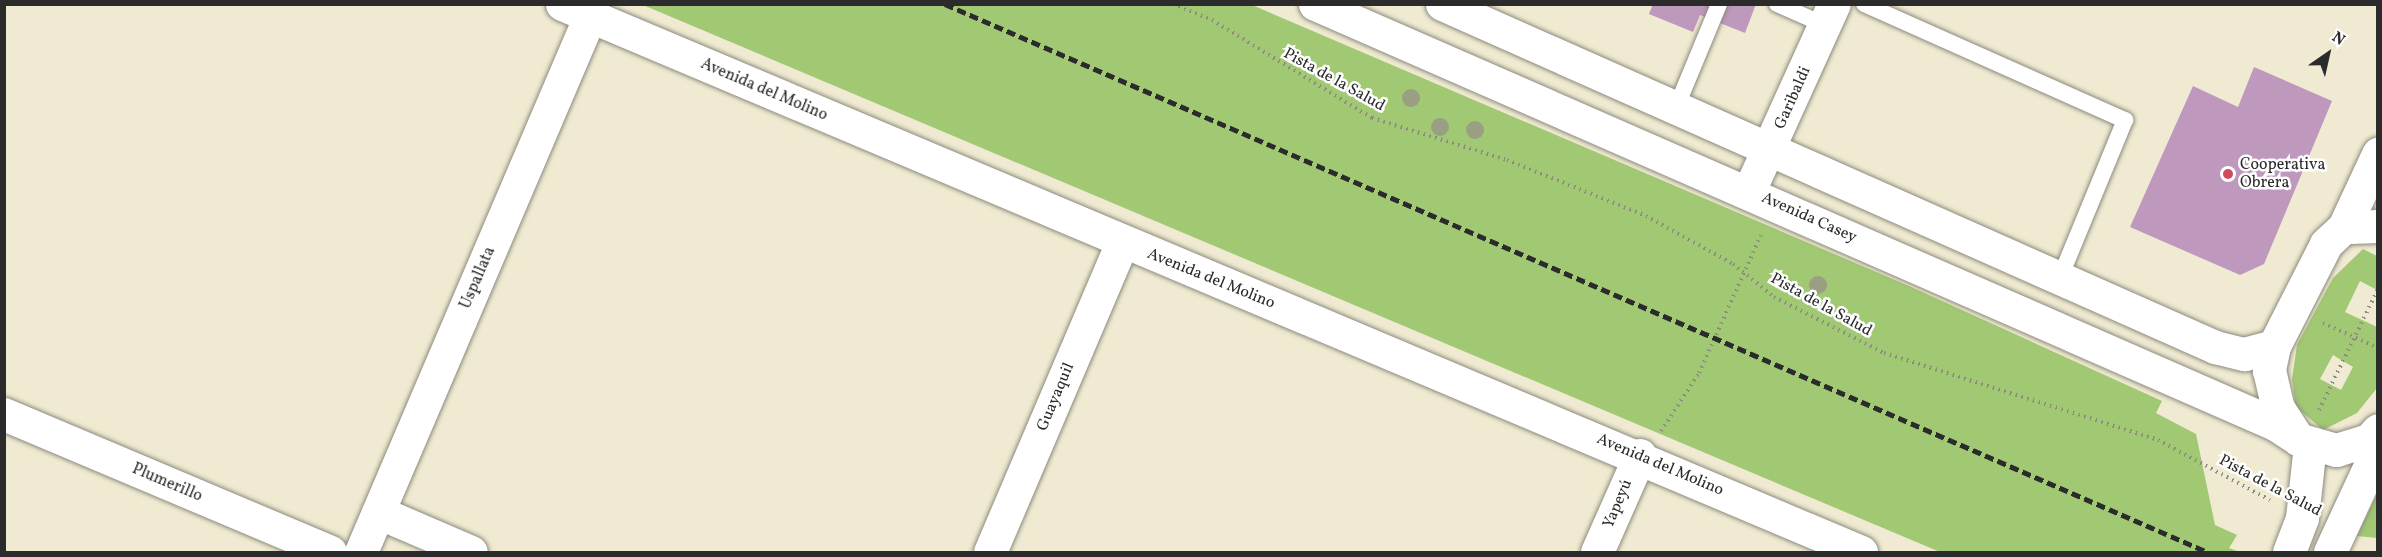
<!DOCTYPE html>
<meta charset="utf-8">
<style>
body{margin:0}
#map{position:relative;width:2382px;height:557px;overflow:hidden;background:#efead1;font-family:Vollkorn,serif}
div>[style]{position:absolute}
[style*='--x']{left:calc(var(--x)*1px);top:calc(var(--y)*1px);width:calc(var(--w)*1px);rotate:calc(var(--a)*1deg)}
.green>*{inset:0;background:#a1c873}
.building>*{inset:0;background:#be98bd}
.path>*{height:4px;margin-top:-2px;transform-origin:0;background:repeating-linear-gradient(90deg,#8d8a7e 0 1.5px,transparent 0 6px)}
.roads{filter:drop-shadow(0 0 2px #8d8a7e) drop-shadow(0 0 2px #8d8a7e)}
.service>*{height:16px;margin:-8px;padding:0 8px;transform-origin:8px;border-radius:8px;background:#fff}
.minor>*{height:33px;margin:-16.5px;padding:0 16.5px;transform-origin:16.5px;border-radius:16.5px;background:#fff}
.tertiary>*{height:33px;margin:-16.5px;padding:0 16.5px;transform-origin:16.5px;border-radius:16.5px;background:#fff}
.secondary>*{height:33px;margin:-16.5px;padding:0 16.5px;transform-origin:16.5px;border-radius:16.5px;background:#fff}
.rail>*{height:4.5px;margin-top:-2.25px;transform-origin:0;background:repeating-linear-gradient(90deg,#2b2b2b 0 9px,transparent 0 13.5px)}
.trees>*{width:18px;height:18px;margin:-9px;border-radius:50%;background:#9a9f83}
.dots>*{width:16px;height:16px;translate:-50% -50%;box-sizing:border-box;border:3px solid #fff;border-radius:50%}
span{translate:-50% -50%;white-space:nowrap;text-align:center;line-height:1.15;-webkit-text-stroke:5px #fff;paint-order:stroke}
.street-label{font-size:16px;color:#2b2b2b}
.poi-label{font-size:16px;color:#2b2b2b}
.left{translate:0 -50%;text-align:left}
.frame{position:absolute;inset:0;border:6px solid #2b2b2b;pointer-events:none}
.north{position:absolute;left:2298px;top:24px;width:60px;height:60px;-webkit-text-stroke:4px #fff;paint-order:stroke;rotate:34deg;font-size:16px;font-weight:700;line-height:24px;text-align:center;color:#2b2b2b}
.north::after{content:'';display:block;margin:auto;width:21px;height:27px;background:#2b2b2b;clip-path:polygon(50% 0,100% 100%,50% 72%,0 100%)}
</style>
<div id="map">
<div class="green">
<div style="clip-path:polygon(643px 5px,1252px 5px,1909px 286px,2162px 401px,2156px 413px,2196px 434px,2215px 525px,2237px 535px,2229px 548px,2240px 552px,1940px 552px)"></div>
<div style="clip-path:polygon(evenodd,2363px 249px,2377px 256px,2377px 290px,2360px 281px,2345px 312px,2377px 327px,2377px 388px,2357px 413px,2323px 430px,2296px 407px,2292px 379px,2297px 345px,2333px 278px,2363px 249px,2333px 355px,2353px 367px,2341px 390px,2320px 379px,2333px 355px)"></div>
<div style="clip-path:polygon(2377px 494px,2377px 538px,2357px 536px)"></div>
</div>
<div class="building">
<div style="clip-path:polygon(1653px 4px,1756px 4px,1745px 33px,1700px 15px,1693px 32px,1649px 14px)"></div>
<div style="clip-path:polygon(2254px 67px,2332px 101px,2264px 264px,2240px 275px,2130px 227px,2193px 86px,2238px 107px)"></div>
</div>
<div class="path">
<div style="--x:1173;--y:4;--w:42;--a:22.3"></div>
<div style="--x:1212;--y:20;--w:188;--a:31.5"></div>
<div style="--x:1372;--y:118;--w:141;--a:17.3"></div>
<div style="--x:1507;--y:160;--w:150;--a:21.9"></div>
<div style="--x:1646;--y:216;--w:99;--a:28.9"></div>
<div style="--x:1733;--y:264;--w:53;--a:38.8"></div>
<div style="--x:1774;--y:297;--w:123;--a:27"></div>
<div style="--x:1884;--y:353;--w:287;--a:17.6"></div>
<div style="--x:2158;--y:440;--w:127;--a:28.2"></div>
<div style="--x:2323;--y:323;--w:60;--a:24.4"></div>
<div style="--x:2319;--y:410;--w:135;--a:-64"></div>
<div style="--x:1661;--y:431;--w:69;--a:-56.8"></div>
<div style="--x:1699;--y:373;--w:151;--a:-65.8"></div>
</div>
<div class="roads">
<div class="service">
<div style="--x:1777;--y:4;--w:52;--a:23.6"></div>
<div style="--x:1864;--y:4;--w:286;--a:24"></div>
<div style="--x:2125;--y:120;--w:171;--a:112.4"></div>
<div style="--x:1676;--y:108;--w:113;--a:-67.5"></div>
</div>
<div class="minor">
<div style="--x:1749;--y:191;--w:205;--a:-65.6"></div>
<div style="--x:2344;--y:227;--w:81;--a:-65"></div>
<div style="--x:4;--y:414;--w:354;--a:22.9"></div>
<div style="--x:378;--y:512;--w:101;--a:23.3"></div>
<div style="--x:361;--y:552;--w:583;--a:-66.87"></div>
<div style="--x:990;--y:552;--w:337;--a:-66.9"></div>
<div style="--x:1597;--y:552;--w:106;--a:-66.1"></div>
</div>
<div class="tertiary">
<div style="--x:562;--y:4;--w:1410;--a:22.87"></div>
</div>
<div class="secondary">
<div style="--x:1315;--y:4;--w:1048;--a:23.63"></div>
<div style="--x:2275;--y:424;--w:27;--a:33"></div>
<div style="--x:1442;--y:4;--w:846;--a:23.93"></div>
<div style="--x:2215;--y:347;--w:30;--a:14"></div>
<div style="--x:2244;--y:354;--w:31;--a:-15"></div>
<div style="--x:2378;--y:226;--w:34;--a:178"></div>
<div style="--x:2344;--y:227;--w:25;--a:137"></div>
<div style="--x:2326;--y:244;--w:114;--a:117"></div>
<div style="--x:2274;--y:346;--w:25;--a:102"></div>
<div style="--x:2269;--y:370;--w:39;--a:77"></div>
<div style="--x:2278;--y:408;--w:37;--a:57"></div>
<div style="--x:2298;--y:439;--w:40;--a:16"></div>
<div style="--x:2336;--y:450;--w:34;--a:-17"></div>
<div style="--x:2369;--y:440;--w:13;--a:-48"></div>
<div style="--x:2289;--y:552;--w:36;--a:-69"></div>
<div style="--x:2302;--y:518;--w:74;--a:-83.8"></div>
<div style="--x:2330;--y:552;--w:115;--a:-65.2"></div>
</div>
</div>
<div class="rail">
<div style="--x:945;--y:4;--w:1377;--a:23.46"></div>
</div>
<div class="trees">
<div style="left:1411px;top:98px"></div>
<div style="left:1440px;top:127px"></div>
<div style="left:1475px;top:130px"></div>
<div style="left:1818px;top:285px"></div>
</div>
<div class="dots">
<div style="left:2228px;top:174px;background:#d1495b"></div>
</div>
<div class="street-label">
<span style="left:1334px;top:80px;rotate:29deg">Pista de la Salud</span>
<span style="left:764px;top:90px;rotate:23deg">Avenida del Molino</span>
<span style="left:1793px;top:98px;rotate:-66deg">Garibaldi</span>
<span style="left:1809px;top:218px;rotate:24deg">Avenida Casey</span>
<span style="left:478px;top:278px;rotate:-67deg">Uspallata</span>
<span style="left:1211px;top:279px;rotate:22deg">Avenida del Molino</span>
<span style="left:1821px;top:305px;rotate:29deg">Pista de la Salud</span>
<span style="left:1056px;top:397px;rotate:-67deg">Guayaquil</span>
<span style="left:1660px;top:465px;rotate:23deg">Avenida del Molino</span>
<span style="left:167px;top:483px;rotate:23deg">Plumerillo</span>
<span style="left:2270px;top:486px;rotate:28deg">Pista de la Salud</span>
<span style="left:1618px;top:504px;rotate:-67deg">Yapeyú</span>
</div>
<div class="poi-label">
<span class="left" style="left:2240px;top:174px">Cooperativa<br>Obrera</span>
</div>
<div class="frame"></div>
<div class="north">N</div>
</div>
